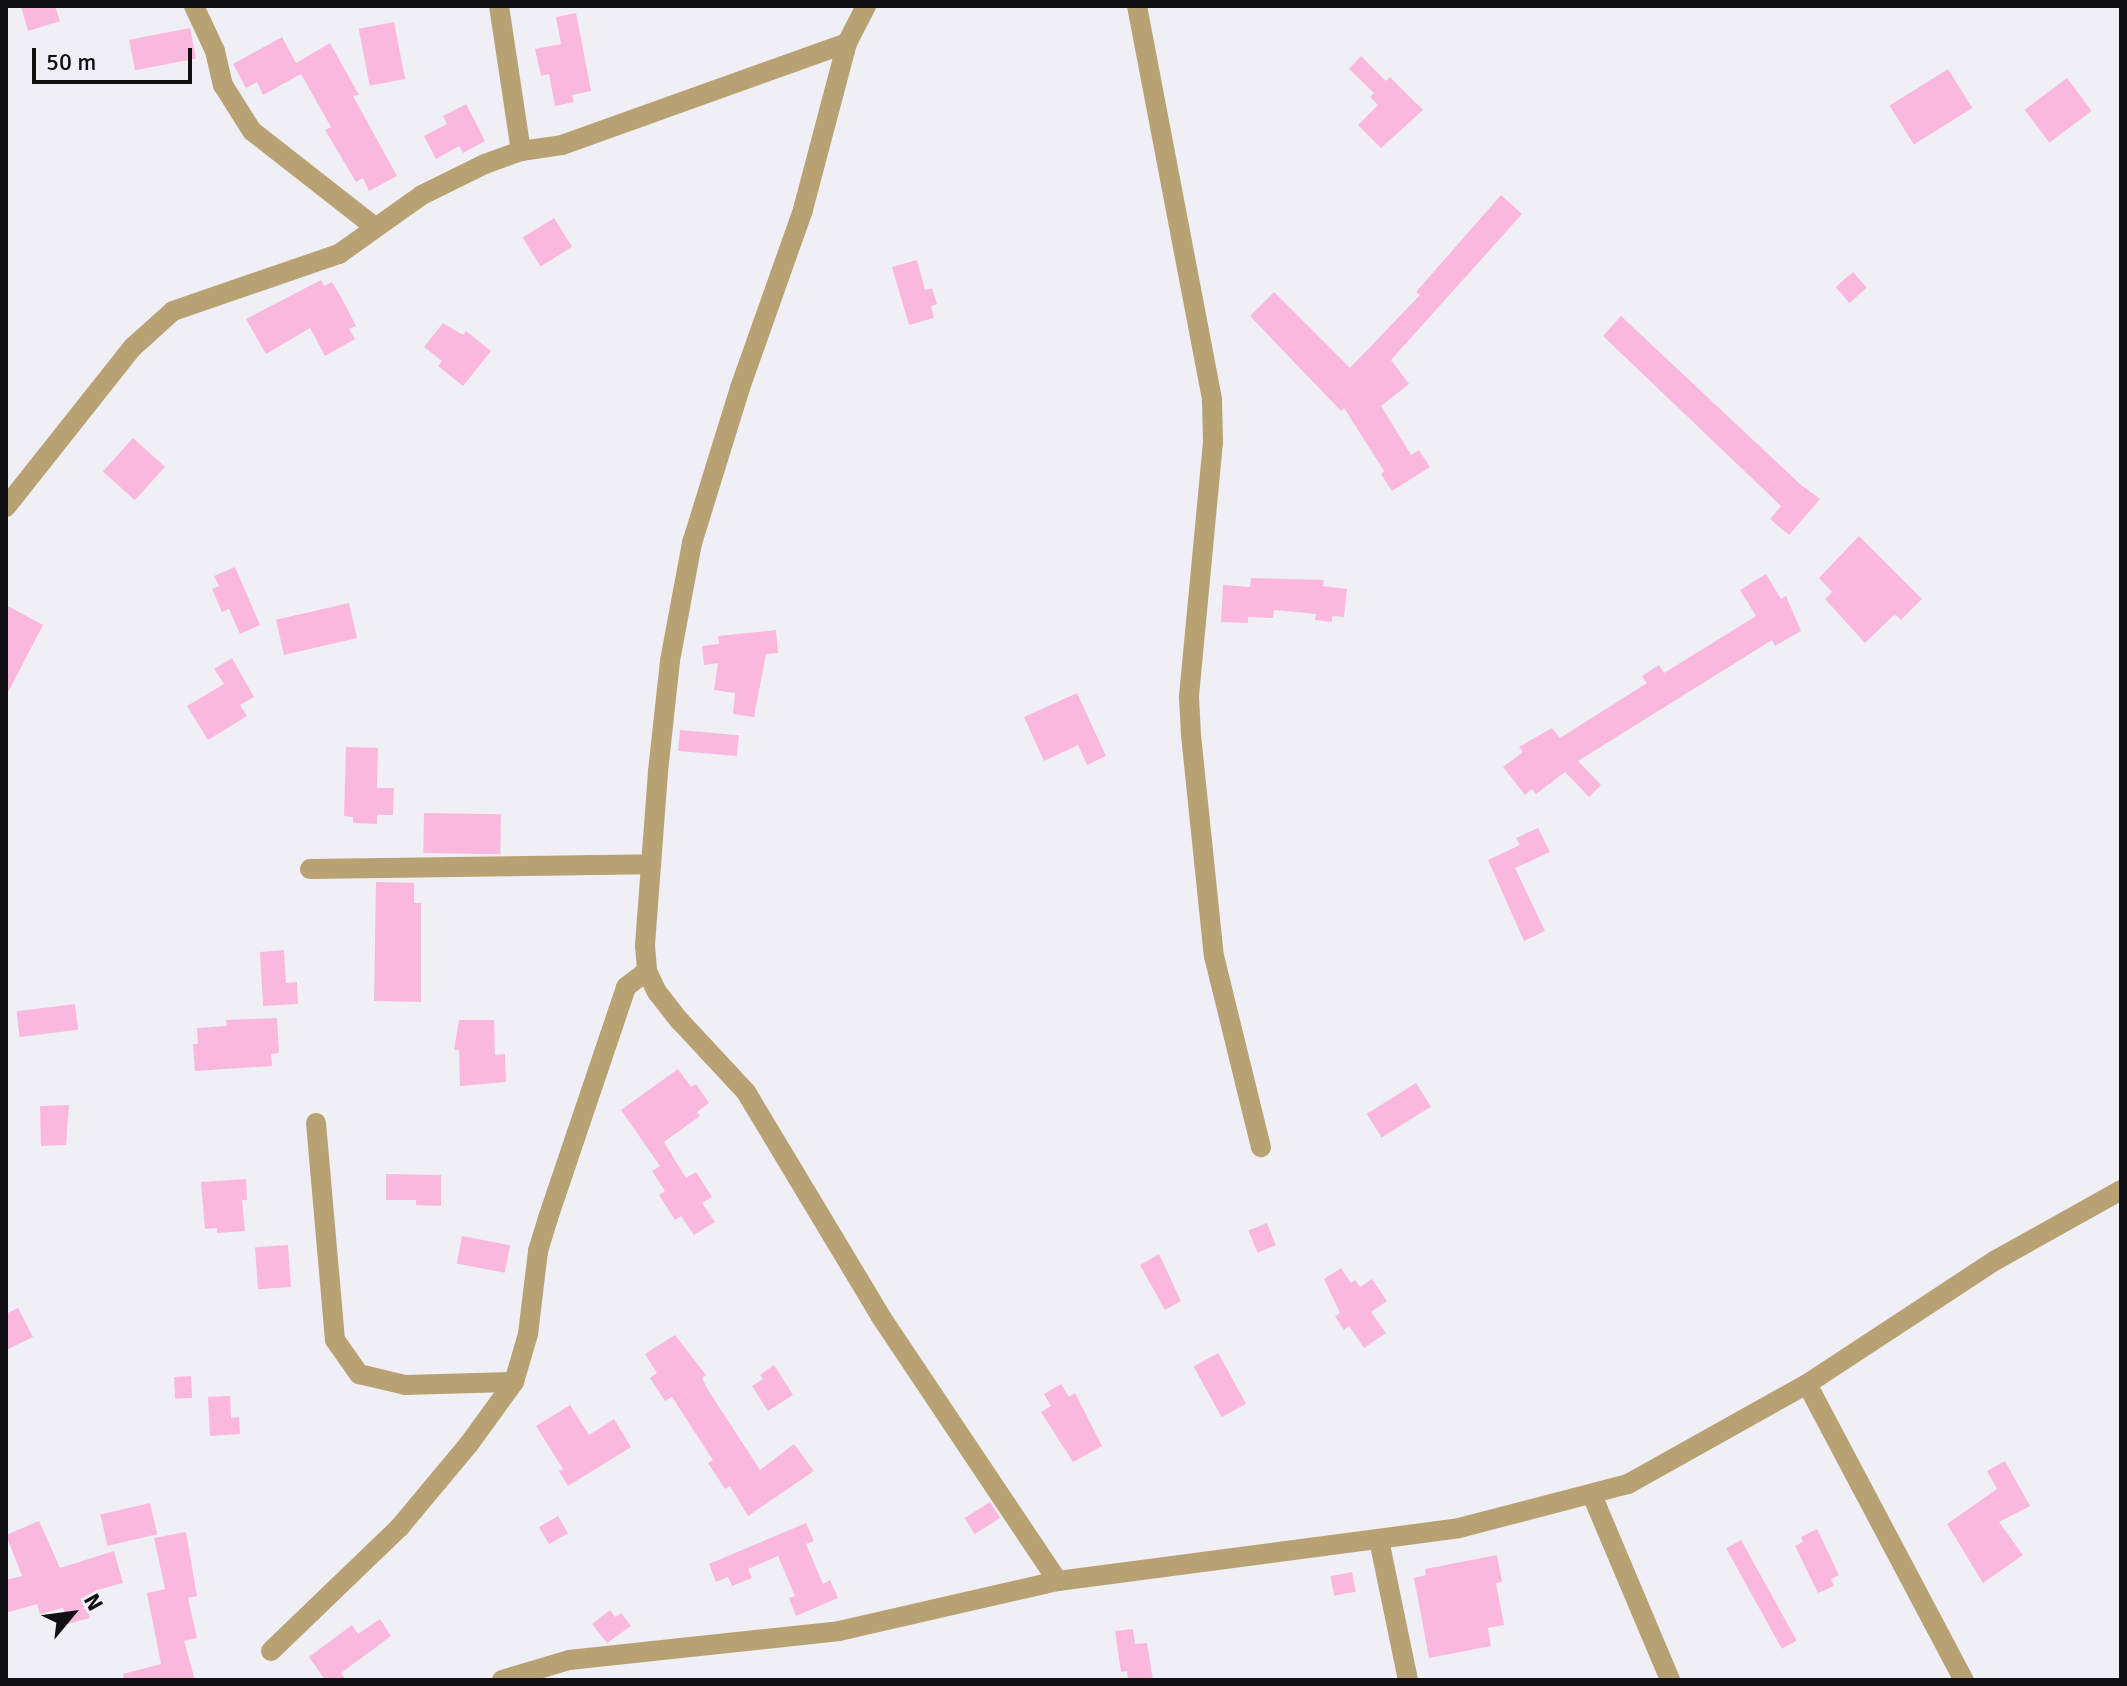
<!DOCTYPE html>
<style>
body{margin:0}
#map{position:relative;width:2127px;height:1686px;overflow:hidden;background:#f0eff5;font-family:Signika,sans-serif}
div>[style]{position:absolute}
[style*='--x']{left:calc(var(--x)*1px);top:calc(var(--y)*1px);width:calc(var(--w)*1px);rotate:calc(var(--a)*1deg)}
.building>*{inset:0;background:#fab8de;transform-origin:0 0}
.minor>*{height:20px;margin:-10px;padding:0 10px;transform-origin:10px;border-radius:10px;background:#b8a274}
span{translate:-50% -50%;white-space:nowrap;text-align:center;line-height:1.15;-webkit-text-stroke:6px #f0eff5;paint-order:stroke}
.frame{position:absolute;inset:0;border:8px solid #111113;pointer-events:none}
.north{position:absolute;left:32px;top:1574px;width:80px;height:80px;-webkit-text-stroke:6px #f0eff5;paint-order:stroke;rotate:61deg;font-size:22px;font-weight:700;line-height:32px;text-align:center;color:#111113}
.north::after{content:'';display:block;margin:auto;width:28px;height:36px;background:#111113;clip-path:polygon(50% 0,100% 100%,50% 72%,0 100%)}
.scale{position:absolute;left:32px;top:48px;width:160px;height:36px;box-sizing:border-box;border:4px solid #111113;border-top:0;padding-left:10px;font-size:24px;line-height:28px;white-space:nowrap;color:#111113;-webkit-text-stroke:6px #f0eff5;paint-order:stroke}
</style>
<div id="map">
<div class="building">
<div style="clip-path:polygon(21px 6px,55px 6px,60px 21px,28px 31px)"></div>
<div style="clip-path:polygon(576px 13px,591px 91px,572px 95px,574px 102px,555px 106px,549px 74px,541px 76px,535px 49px,561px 44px,556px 17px)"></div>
<div style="left:394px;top:22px;width:58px;height:36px;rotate:79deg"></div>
<div style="left:190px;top:28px;width:31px;height:62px;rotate:79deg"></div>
<div style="clip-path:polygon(282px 37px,296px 63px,330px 43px,359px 95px,353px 96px,397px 176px,369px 191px,363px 178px,356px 182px,325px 130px,331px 127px,301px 74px,263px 95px,257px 82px,246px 88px,233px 64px)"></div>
<div style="clip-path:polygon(1361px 56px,1386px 81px,1390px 77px,1423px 110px,1381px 148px,1358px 125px,1378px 105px,1370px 97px,1374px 93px,1349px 69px)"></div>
<div style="left:1948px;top:69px;width:46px;height:69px;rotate:58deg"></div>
<div style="left:2067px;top:78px;width:41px;height:53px;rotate:53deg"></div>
<div style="clip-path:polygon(466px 104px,485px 141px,463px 153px,459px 146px,436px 159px,424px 136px,447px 124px,443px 116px)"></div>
<div style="clip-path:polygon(1501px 195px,1522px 214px,1391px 360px,1409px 384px,1381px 406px,1411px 455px,1419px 450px,1430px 467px,1392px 491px,1381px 474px,1384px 471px,1344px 408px,1341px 411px,1250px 316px,1274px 292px,1350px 368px,1420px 295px,1416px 292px)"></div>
<div style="left:554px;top:218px;width:34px;height:37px;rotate:58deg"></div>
<div style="clip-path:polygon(917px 260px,925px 290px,932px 288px,937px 304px,931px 306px,934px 318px,909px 325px,892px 267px)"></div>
<div style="left:1853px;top:272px;width:21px;height:23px;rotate:49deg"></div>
<div style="clip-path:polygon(321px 280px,324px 286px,332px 282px,341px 297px,356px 326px,349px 329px,355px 339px,325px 356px,310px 328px,266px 354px,246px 319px)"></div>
<div style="clip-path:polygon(1621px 316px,1800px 484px,1820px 499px,1789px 535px,1770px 519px,1781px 506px,1603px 336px)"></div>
<div style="clip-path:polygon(443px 323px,463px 335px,466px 331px,491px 351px,463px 386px,438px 366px,442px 361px,424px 347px)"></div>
<div style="left:133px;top:438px;width:43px;height:45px;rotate:42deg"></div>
<div style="clip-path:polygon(1859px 536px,1922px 599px,1901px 620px,1895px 614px,1865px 643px,1825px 599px,1832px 592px,1819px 578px)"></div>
<div style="clip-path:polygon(235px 567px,260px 625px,240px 634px,229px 609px,222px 612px,212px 589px,219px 586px,214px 576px)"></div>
<div style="clip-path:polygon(1766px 574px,1781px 599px,1786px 596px,1801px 631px,1775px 646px,1772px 640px,1578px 761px,1601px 785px,1589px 797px,1565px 772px,1536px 794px,1532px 789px,1525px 795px,1503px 767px,1523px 752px,1519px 747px,1552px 728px,1560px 738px,1647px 683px,1642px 676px,1659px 665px,1664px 673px,1756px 616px,1740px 590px)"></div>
<div style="clip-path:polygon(1251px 578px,1324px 580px,1323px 586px,1347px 589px,1344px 617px,1332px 616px,1332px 622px,1315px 620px,1316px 614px,1274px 610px,1273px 618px,1248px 617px,1248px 623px,1221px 622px,1223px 585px,1250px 587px)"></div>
<div style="left:349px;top:603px;width:36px;height:75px;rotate:77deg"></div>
<div style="clip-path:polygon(6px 605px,43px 625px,6px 696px)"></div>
<div style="clip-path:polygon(776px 630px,778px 653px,766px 654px,754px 717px,733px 714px,735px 693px,714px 690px,718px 663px,704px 665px,702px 646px,719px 644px,718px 636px)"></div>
<div style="clip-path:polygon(232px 658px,254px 697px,240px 705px,247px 716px,208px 740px,187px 706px,224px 684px,214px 669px)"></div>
<div style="clip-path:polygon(1077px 693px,1106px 756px,1087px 765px,1078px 745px,1044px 761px,1024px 717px)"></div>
<div style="left:680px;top:730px;width:59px;height:21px;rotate:5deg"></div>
<div style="clip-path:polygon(346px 747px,378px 748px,377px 788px,394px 788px,393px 815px,377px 815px,377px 824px,353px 823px,353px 817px,344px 816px)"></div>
<div style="left:424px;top:813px;width:77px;height:40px;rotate:1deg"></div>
<div style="clip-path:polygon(1538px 828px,1550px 852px,1515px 868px,1545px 931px,1524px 941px,1488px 860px,1520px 845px,1516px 838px)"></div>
<div style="clip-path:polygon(376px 882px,414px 883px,414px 903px,421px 903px,421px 1002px,374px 1001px)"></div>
<div style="clip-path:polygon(284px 950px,286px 983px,297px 982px,298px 1004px,263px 1006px,260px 952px)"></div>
<div style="left:75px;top:1004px;width:26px;height:59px;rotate:83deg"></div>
<div style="clip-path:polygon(277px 1018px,279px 1053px,271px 1054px,272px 1066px,195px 1071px,193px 1044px,198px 1044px,197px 1028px,227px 1026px,226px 1020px)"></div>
<div style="clip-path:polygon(459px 1020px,494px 1020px,495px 1055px,505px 1054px,506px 1082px,460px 1086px,459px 1050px,454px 1050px)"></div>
<div style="clip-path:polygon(678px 1069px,691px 1087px,696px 1084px,709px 1103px,697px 1112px,700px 1116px,664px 1142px,686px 1178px,696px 1172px,712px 1197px,702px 1203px,715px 1222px,694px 1235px,681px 1216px,675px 1220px,659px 1195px,665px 1191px,652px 1171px,660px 1166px,621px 1110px)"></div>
<div style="left:1416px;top:1083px;width:28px;height:58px;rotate:58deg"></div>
<div style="clip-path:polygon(69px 1105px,66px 1145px,41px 1146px,40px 1106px)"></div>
<div style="clip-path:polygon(386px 1174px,441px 1175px,441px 1206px,416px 1205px,416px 1200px,386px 1200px)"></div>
<div style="clip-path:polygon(246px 1179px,247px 1200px,242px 1200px,245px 1231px,217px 1233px,217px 1228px,205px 1229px,201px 1182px)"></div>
<div style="left:1267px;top:1223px;width:24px;height:20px;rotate:68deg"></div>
<div style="left:462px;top:1236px;width:49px;height:28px;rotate:11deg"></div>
<div style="left:288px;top:1245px;width:42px;height:33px;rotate:86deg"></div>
<div style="clip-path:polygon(1159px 1254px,1181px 1301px,1165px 1310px,1140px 1265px)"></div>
<div style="clip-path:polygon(1341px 1268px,1351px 1283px,1355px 1280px,1360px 1287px,1372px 1279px,1387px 1301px,1371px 1312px,1386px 1333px,1364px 1348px,1349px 1326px,1344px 1330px,1335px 1316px,1340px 1313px,1324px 1279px)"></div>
<div style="clip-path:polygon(18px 1308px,33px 1337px,6px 1350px,6px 1314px)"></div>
<div style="clip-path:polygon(675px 1335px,706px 1375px,702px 1378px,708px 1390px,760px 1470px,794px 1444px,814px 1471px,748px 1516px,730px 1486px,725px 1489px,708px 1463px,713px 1460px,672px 1397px,665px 1401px,650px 1378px,657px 1373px,645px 1354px)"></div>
<div style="left:1218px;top:1353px;width:58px;height:28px;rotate:61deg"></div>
<div style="clip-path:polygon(774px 1365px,793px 1395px,768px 1411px,752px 1386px,763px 1379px,760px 1375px)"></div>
<div style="left:191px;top:1376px;width:22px;height:17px;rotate:87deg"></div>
<div style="clip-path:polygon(1061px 1384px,1069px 1397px,1075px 1393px,1102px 1446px,1073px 1462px,1041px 1412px,1051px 1406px,1044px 1394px)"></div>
<div style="clip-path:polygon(230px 1396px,231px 1418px,239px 1417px,240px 1434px,210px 1436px,208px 1397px)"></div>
<div style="clip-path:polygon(570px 1405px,589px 1435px,614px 1419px,631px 1447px,568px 1486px,559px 1471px,563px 1469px,536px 1426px)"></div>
<div style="clip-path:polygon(2005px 1461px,2030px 1506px,1999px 1522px,2023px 1555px,1983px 1583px,1947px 1524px,1997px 1489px,1987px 1471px)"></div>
<div style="left:990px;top:1502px;width:19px;height:30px;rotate:58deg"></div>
<div style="left:150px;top:1503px;width:32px;height:51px;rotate:77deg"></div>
<div style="left:558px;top:1516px;width:20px;height:22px;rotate:60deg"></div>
<div style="clip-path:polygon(39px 1521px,60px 1568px,114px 1551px,123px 1583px,94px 1591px,96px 1599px,85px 1602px,90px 1618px,68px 1624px,63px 1608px,40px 1614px,37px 1604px,6px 1613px,6px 1580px,22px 1576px,6px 1535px)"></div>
<div style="clip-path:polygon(806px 1523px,814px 1541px,806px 1544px,823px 1584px,830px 1580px,838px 1598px,796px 1616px,789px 1598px,795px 1596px,778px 1556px,748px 1569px,752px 1578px,732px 1586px,728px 1577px,716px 1582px,709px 1564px)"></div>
<div style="clip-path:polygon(1817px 1529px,1839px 1575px,1831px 1579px,1834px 1586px,1818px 1593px,1795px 1546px,1803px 1542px,1801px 1537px)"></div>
<div style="clip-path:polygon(186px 1532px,197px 1596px,188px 1598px,197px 1638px,184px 1641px,195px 1680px,124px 1680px,123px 1674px,161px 1664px,147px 1593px,165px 1589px,154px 1538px)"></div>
<div style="left:1741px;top:1540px;width:115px;height:17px;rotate:61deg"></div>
<div style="clip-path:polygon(1497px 1555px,1502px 1582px,1496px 1583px,1504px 1625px,1488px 1628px,1491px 1646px,1429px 1658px,1414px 1578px,1426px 1575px,1425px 1569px)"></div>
<div style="left:1352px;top:1572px;width:20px;height:22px;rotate:79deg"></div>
<div style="clip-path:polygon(610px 1610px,615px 1617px,621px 1613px,631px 1626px,607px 1643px,592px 1624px)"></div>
<div style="clip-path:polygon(380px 1619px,391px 1636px,341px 1673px,346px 1680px,325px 1680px,309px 1657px,352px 1625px,358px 1634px)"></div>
<div style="clip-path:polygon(1133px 1629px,1135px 1644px,1147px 1643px,1153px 1680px,1128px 1680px,1127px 1671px,1121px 1672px,1115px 1631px)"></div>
</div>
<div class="minor">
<div style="--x:194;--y:6;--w:50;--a:65"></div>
<div style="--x:215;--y:51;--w:35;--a:77"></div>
<div style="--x:223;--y:85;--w:54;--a:57.8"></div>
<div style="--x:252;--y:131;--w:156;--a:38"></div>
<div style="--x:499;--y:6;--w:147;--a:81.4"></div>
<div style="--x:1137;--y:6;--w:401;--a:79.2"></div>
<div style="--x:1212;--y:400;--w:42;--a:88.6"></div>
<div style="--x:1213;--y:442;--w:256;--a:95.4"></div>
<div style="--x:1189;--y:697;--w:38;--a:87"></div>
<div style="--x:1191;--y:735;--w:222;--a:84.1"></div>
<div style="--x:1214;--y:956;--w:197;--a:76.2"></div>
<div style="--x:847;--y:43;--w:173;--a:104.8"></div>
<div style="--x:803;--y:210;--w:189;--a:109.5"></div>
<div style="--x:740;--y:388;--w:162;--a:107.2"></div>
<div style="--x:692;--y:543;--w:120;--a:100.6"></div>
<div style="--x:670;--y:661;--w:112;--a:96.2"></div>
<div style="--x:658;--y:772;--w:174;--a:94.3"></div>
<div style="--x:645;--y:946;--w:25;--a:85"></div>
<div style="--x:647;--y:971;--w:23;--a:65"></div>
<div style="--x:657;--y:992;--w:37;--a:52"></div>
<div style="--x:680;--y:1021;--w:97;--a:47.1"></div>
<div style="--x:746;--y:1092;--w:262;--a:59"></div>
<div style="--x:881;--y:1317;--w:318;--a:56.2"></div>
<div style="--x:6;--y:507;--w:204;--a:-51.6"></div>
<div style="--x:133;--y:347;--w:54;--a:-42"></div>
<div style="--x:173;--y:311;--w:176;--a:-19"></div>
<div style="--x:339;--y:254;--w:102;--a:-35.4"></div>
<div style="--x:422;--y:195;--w:70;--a:-26.2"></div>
<div style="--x:485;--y:164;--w:38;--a:-20"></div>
<div style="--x:521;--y:151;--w:41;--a:-8.3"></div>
<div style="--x:562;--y:145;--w:303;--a:-19.7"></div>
<div style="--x:847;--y:43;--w:42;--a:-62.8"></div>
<div style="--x:310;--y:869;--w:341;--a:-0.8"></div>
<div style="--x:316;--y:1123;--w:218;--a:85"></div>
<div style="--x:335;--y:1340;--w:42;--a:54.8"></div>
<div style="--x:359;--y:1374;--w:47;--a:13.4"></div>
<div style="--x:405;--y:1385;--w:109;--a:-1.6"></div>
<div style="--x:1807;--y:1384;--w:335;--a:62.1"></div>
<div style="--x:1592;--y:1495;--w:201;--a:67.1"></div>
<div style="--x:1379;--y:1540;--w:143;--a:78.3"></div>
<div style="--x:271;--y:1651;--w:178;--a:-43.9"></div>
<div style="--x:399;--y:1528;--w:109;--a:-50.2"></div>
<div style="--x:469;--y:1444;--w:77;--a:-54"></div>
<div style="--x:514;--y:1382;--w:50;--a:-73.7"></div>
<div style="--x:528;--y:1334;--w:84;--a:-83.1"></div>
<div style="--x:538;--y:1251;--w:34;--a:-73"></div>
<div style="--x:548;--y:1218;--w:244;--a:-71.3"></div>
<div style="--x:626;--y:987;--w:26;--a:-37"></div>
<div style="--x:502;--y:1680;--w:70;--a:-16.6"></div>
<div style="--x:569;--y:1660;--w:272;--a:-6.1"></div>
<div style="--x:839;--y:1631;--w:225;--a:-12.9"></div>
<div style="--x:1058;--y:1581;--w:404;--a:-7.5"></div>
<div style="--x:1459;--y:1528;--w:175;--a:-14.6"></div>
<div style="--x:1628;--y:1484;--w:205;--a:-29.2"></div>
<div style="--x:1807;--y:1384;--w:226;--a:-33.3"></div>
<div style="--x:1996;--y:1260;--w:143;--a:-29.2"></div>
</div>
<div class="frame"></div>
<div class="north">N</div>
<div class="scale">50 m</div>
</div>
